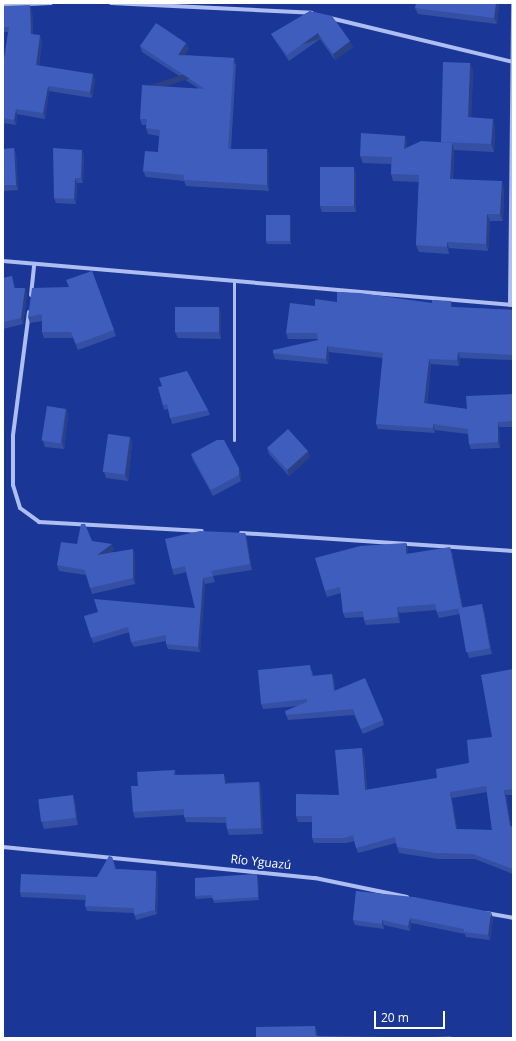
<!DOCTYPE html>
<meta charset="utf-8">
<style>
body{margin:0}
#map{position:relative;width:516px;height:1041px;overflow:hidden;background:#1a3798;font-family:"Open Sans",sans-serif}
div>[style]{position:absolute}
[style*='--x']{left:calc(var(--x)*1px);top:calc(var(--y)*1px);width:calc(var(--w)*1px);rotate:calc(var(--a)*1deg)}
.lane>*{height:3px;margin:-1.5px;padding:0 1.5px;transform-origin:1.5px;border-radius:1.5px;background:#aebef1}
.street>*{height:4px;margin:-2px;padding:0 2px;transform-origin:2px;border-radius:2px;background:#aebef1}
.wall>*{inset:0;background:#3550a3}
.shaded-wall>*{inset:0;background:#2b4184;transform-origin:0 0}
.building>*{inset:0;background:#3e5dbd;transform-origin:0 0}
span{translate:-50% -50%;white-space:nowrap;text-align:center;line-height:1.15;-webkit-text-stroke:3.5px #1a3798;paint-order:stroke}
.street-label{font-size:12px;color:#fff}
.frame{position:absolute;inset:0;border:4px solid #fff;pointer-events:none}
.scale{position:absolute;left:374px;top:1011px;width:71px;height:18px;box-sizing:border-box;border:2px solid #fff;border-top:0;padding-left:5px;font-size:12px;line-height:14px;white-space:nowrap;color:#fff;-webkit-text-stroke:3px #1a3798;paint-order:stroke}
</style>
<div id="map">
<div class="lane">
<div style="--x:234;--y:282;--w:158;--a:90"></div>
</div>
<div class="street">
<div style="--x:111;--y:3;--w:201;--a:2.8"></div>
<div style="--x:3;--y:5;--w:48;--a:-2.4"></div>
<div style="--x:330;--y:18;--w:188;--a:13.5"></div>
<div style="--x:3;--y:261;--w:512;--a:4.93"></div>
<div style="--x:31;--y:295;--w:31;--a:-84"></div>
<div style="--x:510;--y:305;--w:302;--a:-89.4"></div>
<div style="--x:29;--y:312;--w:125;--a:97.4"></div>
<div style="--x:13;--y:436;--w:49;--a:90"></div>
<div style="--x:13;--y:485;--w:24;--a:73"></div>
<div style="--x:20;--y:508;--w:24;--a:36"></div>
<div style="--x:39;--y:522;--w:163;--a:3.2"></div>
<div style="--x:241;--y:533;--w:273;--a:3.8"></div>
<div style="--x:3;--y:847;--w:314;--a:5.7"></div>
<div style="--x:315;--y:878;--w:94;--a:11.7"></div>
<div style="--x:486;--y:913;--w:27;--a:10"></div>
</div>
<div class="wall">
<div style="clip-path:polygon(499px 3px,497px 24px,418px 14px,415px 8px)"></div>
<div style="clip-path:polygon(3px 6px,32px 10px,33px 34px,42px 40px,39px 66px,95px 79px,92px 98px,49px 91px,45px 119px,17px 114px,16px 125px,3px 123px,3px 66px,8px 32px,3px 32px)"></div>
<div style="clip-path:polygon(310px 11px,353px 47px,335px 60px,320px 39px,289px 61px,274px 39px,271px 34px)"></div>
<div style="clip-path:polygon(186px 43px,189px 49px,184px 55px,234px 58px,236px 64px,231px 149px,267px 149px,269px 155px,269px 191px,186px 186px,184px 181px,146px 177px,143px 171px,158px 152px,159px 136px,148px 134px,146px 128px,146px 125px,142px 125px,140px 119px,198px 88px,142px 52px,140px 46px)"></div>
<div style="clip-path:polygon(470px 63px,473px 71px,471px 118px,495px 126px,494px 152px,454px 150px,453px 179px,504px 188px,503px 221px,490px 221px,488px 251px,449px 248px,449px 254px,419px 252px,416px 245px,419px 182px,393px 181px,391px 174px,391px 164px,363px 163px,360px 156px,405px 136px,407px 142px,407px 148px,442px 142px)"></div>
<div style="clip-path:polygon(14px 148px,16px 154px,18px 190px,4px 191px,4px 206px,3px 206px,3px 149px)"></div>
<div style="clip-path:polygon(84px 155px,83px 183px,77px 183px,76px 204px,56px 203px,54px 198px)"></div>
<div style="clip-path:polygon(356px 173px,356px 212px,322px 212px,320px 206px)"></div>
<div style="clip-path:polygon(291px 218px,291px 244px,267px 244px,266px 241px)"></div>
<div style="clip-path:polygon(92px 271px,116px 336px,78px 350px,73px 338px,44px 338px,42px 332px,42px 321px,30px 323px,28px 317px)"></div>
<div style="clip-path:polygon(12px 276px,15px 288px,25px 288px,27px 294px,23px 324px,3px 329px,3px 278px)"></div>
<div style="clip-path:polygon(337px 302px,453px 306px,453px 307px,513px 310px,513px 360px,460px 358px,459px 366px,431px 364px,427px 404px,467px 409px,513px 394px,513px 427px,499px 427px,500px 448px,471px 449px,469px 444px,468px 434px,435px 430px,435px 433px,378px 429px,376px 424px,383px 358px,329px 352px,328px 364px,275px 359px,273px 353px,318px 340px,318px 339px,288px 339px,286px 333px,315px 306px)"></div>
<div style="clip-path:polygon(221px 313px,221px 339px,178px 338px,175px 332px)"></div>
<div style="clip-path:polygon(158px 387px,208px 410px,210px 415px,172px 424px,168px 409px,164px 410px)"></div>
<div style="clip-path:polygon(66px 409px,68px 415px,64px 449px,45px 447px,43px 441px)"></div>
<div style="clip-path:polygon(130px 437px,132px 443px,128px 481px,106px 478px,104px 472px)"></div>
<div style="clip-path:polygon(267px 448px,310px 457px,289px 476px,269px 454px)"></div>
<div style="clip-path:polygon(191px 454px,241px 473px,241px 481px,213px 496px,193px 460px)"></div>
<div style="clip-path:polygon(245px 533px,247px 539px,252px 570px,213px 576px,215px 582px,205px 584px,200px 652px,168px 649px,166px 644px,166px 641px,134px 647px,131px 642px,130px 632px,93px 643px,84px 616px,195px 608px,186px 572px,174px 575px,172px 569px)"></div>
<div style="clip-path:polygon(92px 541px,114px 550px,110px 552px,135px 554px,135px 584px,92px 594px,86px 575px,59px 571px,57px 565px,77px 544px)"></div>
<div style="clip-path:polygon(406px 543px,408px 549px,408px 554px,452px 552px,463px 608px,484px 611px,492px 654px,469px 658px,467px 651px,460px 614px,439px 618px,436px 610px,399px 613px,400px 623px,366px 625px,364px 620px,364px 617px,345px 618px,343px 613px,341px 593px,327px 597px,325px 591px)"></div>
<div style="clip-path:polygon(evenodd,513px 669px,513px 795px,506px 795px,511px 826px,513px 827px,513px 874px,475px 859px,438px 859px,399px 853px,396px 843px,358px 853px,354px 841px,346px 843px,314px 843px,312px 838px,312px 822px,298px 822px,296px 816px,339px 795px,364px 754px,367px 790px,437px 778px,469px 763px,492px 737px,513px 669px,487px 792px,492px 830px,457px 829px,452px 798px,487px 792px)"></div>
<div style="clip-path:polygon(312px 670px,313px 676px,334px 679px,335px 690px,383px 720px,384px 725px,363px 734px,354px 715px,288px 720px,286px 715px,298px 706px,263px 709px,261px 704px)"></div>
<div style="clip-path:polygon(177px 775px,226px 780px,226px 783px,259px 782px,261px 788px,263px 834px,229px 835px,227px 829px,226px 823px,186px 822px,184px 815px,135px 818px,133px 812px,138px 786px)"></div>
<div style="clip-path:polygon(75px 801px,78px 825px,44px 829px,42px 823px)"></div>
<div style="clip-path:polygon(112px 857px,116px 869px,156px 871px,158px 876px,157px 914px,136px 920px,134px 913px,87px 911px,85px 906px,86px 900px,21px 897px,20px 892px,97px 877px)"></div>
<div style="clip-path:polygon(258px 877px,259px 900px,214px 903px,213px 898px,196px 899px,195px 896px)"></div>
<div style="clip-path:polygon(356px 891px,493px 918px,490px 940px,466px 937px,465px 934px,411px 923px,410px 931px,384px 925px,384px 929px,355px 925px,353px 920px)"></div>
</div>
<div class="shaded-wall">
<div style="clip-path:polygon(496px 3px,499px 3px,497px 24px,494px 18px)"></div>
<div style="clip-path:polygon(30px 5px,32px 10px,33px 39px,31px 34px)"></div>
<div style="left:318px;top:33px;width:6px;height:38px;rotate:72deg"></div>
<div style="clip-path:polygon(40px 35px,42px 40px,38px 71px,36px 65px)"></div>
<div style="clip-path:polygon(350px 41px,353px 47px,335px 60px,333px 54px)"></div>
<div style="clip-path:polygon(186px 43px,189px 49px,180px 61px,178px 55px)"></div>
<div style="left:234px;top:58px;width:6px;height:91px;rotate:72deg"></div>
<div style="clip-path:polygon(470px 63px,473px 71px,471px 125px,468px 117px)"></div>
<div style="clip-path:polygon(93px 74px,95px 79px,92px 98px,90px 92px)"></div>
<div style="clip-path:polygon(48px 86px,49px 91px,45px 119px,43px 113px)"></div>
<div style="clip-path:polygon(16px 109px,17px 114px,16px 125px,14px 120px)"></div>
<div style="clip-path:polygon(493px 119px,495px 126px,494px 152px,491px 144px)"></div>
<div style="clip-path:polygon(405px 136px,407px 142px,407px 156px,404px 149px)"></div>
<div style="clip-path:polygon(452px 143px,454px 150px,452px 186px,450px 179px)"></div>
<div style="clip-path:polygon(14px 148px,16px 154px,18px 190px,16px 185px)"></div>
<div style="clip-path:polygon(267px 149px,269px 155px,269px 191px,267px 185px)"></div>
<div style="clip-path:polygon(82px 150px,84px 155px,83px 183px,81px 178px)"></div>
<div style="clip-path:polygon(354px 167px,356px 173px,356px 212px,354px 206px)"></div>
<div style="clip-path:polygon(75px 178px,77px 183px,76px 204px,74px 199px)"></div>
<div style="clip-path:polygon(502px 181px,504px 188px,503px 221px,500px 214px)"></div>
<div style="clip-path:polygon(3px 188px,4px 191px,4px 206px,3px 201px)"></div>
<div style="clip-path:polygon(487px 214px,490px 221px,488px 251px,486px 244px)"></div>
<div style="clip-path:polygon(290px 215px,291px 218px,291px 244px,290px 241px)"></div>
<div style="clip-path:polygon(447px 242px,449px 248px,449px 254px,447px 247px)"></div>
<div style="clip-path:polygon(25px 288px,27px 294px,23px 324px,21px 318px)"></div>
<div style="clip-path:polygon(451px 301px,453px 306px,453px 312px,451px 307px)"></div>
<div style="clip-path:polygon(219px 307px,221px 313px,221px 339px,219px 332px)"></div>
<div style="clip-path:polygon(327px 346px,329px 352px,328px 364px,326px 359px)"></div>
<div style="clip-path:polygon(458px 352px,460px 358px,459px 366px,457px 360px)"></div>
<div style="clip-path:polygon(429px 359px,431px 364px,426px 409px,424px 403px)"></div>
<div style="clip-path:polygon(66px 409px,68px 415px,64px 449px,62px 443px)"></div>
<div style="clip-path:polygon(498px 422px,499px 427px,500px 448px,498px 442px)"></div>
<div style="clip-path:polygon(433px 424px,435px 430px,435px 433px,433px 428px)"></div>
<div style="clip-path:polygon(130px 437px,132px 443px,128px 481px,125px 475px)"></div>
<div style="clip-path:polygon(308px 451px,310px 457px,289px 476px,287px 470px)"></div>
<div style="clip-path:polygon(239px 468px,241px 473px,241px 481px,239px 475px)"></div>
<div style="clip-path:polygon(245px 533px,247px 539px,252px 570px,250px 564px)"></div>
<div style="clip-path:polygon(406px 543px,408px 549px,409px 560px,406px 554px)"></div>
<div style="clip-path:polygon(112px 544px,114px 550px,99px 560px,97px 555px)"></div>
<div style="clip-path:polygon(450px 547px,452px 552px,464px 613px,462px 608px)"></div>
<div style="clip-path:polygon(133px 549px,135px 554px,135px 584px,133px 578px)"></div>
<div style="clip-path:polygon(203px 578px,205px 584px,200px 652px,198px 647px)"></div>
<div style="clip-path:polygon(482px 604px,484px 611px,492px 654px,490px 648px)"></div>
<div style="clip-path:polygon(397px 607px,399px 613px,400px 623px,398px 617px)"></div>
<div style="clip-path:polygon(332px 674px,334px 679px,335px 696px,334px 691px)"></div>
<div style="clip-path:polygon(362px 748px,364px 754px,367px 795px,365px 790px)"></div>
<div style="clip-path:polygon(175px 770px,177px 776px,174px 775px)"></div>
<div style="clip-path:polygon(224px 774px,226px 780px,227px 789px,225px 784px)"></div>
<div style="clip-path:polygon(259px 782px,261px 788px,263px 834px,261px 828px)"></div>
<div style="clip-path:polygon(504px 790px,506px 795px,512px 832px,510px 826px)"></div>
<div style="clip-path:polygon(450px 792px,452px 798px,458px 834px,456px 829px)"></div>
<div style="clip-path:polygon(73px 795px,75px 801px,78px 825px,76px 818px)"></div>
<div style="clip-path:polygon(156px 871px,158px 876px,157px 914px,155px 910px)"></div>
<div style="clip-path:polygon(257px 874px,258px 877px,259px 900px,258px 897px)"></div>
<div style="clip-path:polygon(491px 912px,493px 918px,490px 940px,488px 935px)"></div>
<div style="clip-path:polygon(410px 918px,411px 923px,410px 931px,408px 926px)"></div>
<div style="clip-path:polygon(382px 920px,384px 925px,384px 929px,382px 924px)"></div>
<div style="clip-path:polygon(315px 1026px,318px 1034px,318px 1038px,316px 1036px)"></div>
</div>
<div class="building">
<div style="clip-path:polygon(416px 3px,496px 3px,494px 18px,415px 8px)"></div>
<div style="clip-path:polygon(30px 5px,31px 34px,40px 35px,36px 65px,93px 74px,90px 92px,48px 86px,43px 113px,16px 109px,14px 120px,3px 118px,3px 66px,9px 27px,3px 27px,3px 6px)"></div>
<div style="clip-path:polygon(310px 11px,332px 16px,350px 41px,333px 54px,318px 33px,287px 55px,271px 34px)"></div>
<div style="clip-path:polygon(156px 23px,186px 43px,178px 55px,234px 58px,228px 149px,267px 149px,267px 185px,184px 180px,184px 175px,143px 171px,145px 151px,158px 152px,160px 130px,146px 128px,147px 119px,140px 119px,142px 85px,205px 89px,140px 46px)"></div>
<div style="clip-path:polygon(443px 62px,470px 63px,468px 117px,493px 119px,491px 144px,441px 142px)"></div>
<div style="clip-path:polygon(361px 133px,405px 136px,404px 149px,421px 141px,452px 143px,450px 179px,502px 181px,500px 214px,487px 214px,486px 244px,447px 242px,447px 247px,416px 245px,419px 175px,391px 174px,392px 157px,360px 156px)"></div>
<div style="clip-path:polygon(14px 148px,16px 185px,3px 185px,3px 149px)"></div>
<div style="clip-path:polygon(53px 148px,82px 150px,81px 178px,75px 178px,74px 199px,54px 198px)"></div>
<div style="left:320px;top:167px;width:34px;height:39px"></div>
<div style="left:266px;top:215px;width:24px;height:26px"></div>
<div style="clip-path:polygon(92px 271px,114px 330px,76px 344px,71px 332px,42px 332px,42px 314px,28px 317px,32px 288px,69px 287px,66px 280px)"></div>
<div style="clip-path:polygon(12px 276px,14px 288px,25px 288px,21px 318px,3px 322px,3px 278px)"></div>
<div style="clip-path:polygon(337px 292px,360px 293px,432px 303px,432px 300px,451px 301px,451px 307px,513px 310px,513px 355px,458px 352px,457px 360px,429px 359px,424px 403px,467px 409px,466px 396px,513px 394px,513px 421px,498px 422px,498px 442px,469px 444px,468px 429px,433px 424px,433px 428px,376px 424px,383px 353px,327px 346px,326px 359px,273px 353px,273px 350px,318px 340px,317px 333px,286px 333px,290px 303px,315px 306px,315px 299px,337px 302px)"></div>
<div style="left:175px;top:307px;width:44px;height:25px"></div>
<div style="clip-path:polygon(187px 371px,208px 410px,170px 418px,167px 404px,163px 405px,158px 387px,162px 386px,159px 378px)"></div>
<div style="left:47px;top:406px;width:19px;height:35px;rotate:9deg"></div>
<div style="left:288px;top:429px;width:30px;height:28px;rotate:48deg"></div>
<div style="left:108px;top:434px;width:22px;height:38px;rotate:8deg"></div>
<div style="clip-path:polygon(217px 440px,224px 440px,239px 468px,239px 475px,211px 490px,191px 454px)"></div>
<div style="clip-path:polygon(81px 524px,85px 524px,92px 541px,112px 544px,97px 555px,133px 549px,133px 578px,90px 588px,85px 570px,57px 565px,61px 542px,77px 544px)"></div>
<div style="clip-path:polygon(200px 531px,245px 533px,250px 564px,211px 571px,213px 576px,203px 578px,198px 647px,166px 644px,166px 635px,131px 642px,128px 627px,91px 638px,84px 616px,98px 612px,94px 599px,195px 608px,185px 566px,172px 569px,165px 539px)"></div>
<div style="clip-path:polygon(406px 543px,406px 554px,450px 547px,462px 608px,437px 612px,435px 604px,397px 607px,398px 617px,364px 620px,363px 611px,343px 613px,340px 587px,325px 591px,315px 558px,360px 546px)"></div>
<div style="left:482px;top:604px;width:45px;height:24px;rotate:80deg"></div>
<div style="clip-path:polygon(310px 665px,312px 676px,332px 674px,334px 691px,365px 678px,383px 720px,361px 729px,353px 709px,286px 715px,285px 711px,307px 702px,307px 699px,261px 704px,258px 670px)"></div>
<div style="clip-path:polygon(evenodd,513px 669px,513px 789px,504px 790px,510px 826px,513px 827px,513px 869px,473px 854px,436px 853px,397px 847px,395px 837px,356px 848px,353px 835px,344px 838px,312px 838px,312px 816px,296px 816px,296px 794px,339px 795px,335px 750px,362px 748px,365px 790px,437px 778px,436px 769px,469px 763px,467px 740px,492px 737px,481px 675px,513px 669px,486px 786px,492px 830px,456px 829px,450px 792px,486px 786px)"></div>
<div style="clip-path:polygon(175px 770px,174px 775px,224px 774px,225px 784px,259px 782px,261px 828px,227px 829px,226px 817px,184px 817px,184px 809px,133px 812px,131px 786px,138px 786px,137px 772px)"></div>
<div style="left:73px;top:795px;width:23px;height:35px;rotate:83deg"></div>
<div style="clip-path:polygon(109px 856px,112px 857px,115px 869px,156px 871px,155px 910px,134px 915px,134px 908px,85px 906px,86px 895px,20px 892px,21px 874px,97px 877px)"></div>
<div style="clip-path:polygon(257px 874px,258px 897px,213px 900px,212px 895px,195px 896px,195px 878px)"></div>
<div style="clip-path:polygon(356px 891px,414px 897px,491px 912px,488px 935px,464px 932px,464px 929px,410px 918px,408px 926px,382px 920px,382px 924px,353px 920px)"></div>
<div style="clip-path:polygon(315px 1026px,316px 1036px,384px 1037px,384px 1038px,256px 1038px,256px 1027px)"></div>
<div style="clip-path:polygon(451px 1036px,451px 1038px,422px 1038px)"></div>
</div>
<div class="street-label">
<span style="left:261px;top:862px;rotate:6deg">Río Yguazú</span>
</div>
<div class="frame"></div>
<div class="scale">20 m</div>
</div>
